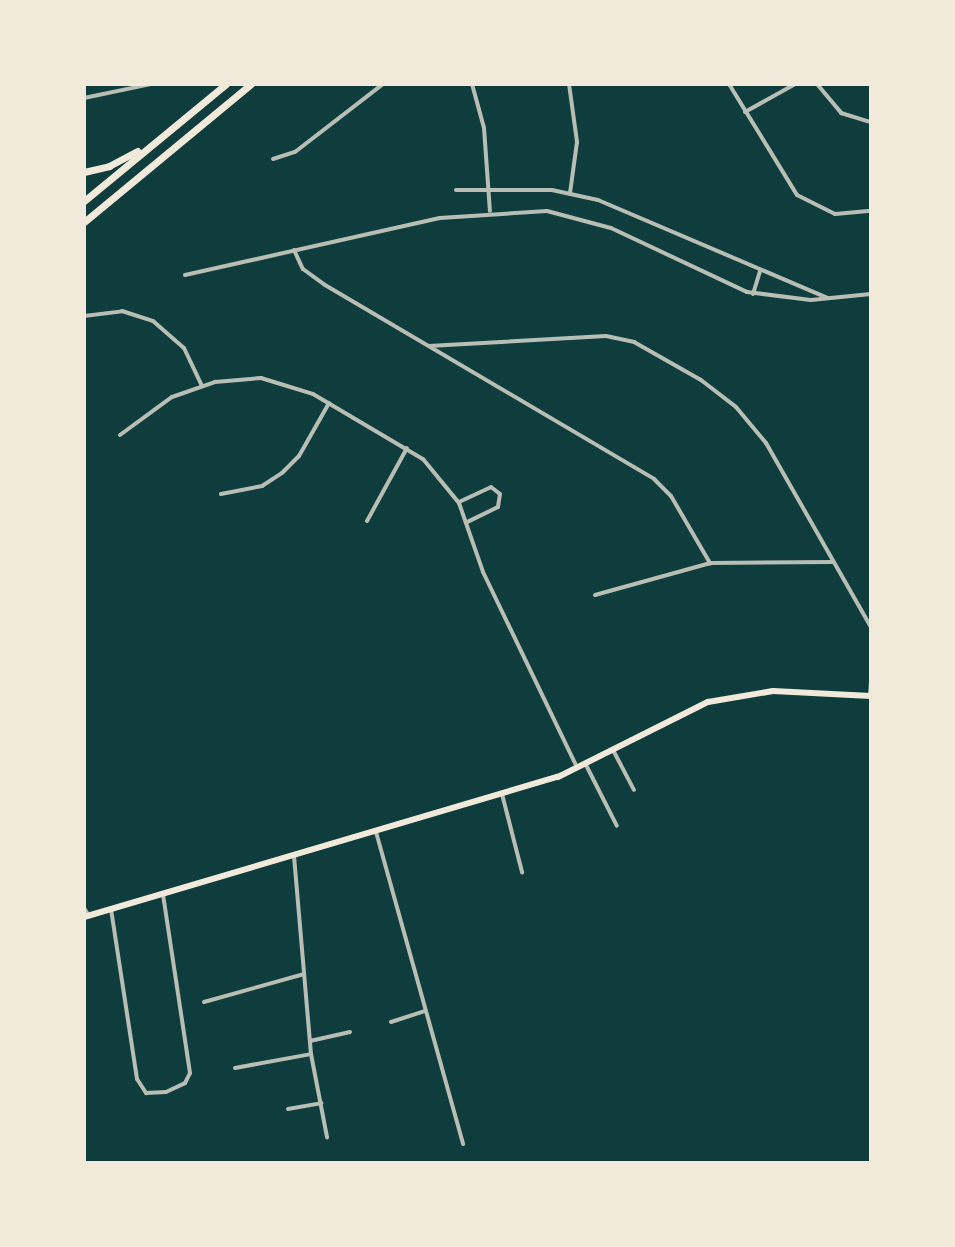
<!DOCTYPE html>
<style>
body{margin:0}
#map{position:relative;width:955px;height:1247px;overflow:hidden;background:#0f3d3e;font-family:Inter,sans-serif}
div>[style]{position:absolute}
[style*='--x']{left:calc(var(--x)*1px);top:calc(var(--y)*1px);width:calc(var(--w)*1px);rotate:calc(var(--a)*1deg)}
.minor>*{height:4px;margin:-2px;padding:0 2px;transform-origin:2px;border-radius:2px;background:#b8beb3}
.secondary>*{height:6px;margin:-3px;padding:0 3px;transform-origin:3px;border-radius:3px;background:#f1e9da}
.trunk>*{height:7px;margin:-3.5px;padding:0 3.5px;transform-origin:3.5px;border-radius:3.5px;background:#f1e9da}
span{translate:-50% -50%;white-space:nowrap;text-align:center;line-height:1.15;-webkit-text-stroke:7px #f1e9da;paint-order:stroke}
.frame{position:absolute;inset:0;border:86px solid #f1e9da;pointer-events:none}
</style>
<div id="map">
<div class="minor">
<div style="--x:472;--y:84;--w:46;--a:74.7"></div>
<div style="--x:484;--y:128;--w:83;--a:85.9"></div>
<div style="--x:569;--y:84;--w:59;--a:82.1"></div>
<div style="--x:577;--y:142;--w:51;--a:97.8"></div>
<div style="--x:729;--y:84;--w:130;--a:58.5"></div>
<div style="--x:797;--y:195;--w:42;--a:26.6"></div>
<div style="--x:835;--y:214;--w:36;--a:-5"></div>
<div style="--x:817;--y:84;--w:38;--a:50"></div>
<div style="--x:841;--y:113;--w:31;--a:17"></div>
<div style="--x:84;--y:98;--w:68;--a:-11.8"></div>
<div style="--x:745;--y:112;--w:57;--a:-29.2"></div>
<div style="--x:273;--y:159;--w:23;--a:-18"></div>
<div style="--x:295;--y:152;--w:111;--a:-37.7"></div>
<div style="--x:456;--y:190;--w:96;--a:0"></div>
<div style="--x:552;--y:190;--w:47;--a:12.3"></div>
<div style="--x:598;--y:200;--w:250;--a:23.1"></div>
<div style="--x:294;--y:250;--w:21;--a:65"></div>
<div style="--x:303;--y:269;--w:27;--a:36"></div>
<div style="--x:325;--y:285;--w:382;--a:30.5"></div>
<div style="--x:654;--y:479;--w:24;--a:45"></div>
<div style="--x:671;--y:496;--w:78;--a:59.8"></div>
<div style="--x:185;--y:275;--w:261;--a:-12.6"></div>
<div style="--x:440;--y:218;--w:107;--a:-3.7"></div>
<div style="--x:547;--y:211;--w:66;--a:14.9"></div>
<div style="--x:611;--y:228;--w:150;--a:25.2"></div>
<div style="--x:747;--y:292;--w:64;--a:7.1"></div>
<div style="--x:811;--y:300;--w:60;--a:-5.7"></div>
<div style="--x:753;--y:294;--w:24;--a:-73"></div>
<div style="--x:84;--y:316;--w:38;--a:-7"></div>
<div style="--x:122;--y:311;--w:33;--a:18"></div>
<div style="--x:153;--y:321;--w:41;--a:41.1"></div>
<div style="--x:184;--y:348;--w:42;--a:64.7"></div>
<div style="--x:429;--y:346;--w:177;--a:-3.2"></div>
<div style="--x:606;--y:336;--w:29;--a:12"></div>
<div style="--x:634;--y:342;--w:77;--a:29.6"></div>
<div style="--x:701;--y:380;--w:44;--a:37.6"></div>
<div style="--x:736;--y:407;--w:47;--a:50.2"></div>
<div style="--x:766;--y:443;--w:212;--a:60.3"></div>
<div style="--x:120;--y:435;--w:64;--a:-36.2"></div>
<div style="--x:172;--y:397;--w:46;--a:-19.2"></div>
<div style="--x:215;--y:382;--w:46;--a:-5"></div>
<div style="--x:261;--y:378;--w:54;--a:17.1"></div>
<div style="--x:313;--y:394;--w:128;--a:30.6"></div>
<div style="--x:423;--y:459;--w:57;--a:50.7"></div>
<div style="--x:459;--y:503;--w:73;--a:70.8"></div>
<div style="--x:483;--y:572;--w:216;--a:64.3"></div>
<div style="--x:221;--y:494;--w:42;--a:-11"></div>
<div style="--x:262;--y:486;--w:24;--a:-33"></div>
<div style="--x:282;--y:473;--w:24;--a:-45"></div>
<div style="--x:299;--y:456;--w:61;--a:-60.5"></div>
<div style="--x:459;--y:502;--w:35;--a:-25"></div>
<div style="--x:491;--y:487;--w:11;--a:38"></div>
<div style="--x:500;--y:494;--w:13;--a:99"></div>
<div style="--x:498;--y:507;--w:34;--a:154"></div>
<div style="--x:367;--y:521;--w:83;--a:-61.3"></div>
<div style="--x:595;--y:595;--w:119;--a:-15.5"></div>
<div style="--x:710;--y:563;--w:123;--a:-0.5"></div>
<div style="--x:870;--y:695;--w:14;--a:-86"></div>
<div style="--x:613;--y:750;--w:45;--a:62.3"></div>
<div style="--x:586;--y:765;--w:68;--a:63.1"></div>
<div style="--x:502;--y:794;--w:81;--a:75.6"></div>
<div style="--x:376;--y:832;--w:324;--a:74.4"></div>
<div style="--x:294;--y:856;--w:199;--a:85.1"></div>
<div style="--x:311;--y:1054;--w:85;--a:79.1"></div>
<div style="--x:84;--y:908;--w:9;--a:58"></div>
<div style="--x:111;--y:909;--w:172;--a:81.3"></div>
<div style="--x:137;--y:1079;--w:17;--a:57"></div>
<div style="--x:146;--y:1093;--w:20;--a:-3"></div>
<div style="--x:166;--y:1092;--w:21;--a:-25"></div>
<div style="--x:185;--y:1083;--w:11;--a:-63"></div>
<div style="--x:190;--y:1073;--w:181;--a:-98.6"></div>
<div style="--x:204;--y:1002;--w:104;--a:-15.6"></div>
<div style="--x:391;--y:1022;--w:36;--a:-18"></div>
<div style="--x:310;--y:1041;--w:41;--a:-12.7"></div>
<div style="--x:235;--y:1068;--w:77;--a:-10.4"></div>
<div style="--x:288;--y:1109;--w:34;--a:-10"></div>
</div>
<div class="secondary">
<div style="--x:84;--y:917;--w:494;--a:-16.5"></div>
<div style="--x:558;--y:777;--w:168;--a:-26.6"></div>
<div style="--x:708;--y:702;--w:66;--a:-9.6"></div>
<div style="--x:773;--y:691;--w:98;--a:2.9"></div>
</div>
<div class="trunk">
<div style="--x:84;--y:172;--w:26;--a:-13"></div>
<div style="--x:109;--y:166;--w:32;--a:-28"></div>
<div style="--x:84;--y:201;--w:184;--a:-39.5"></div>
<div style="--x:84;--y:222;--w:217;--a:-39.6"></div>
</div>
<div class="frame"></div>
</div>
